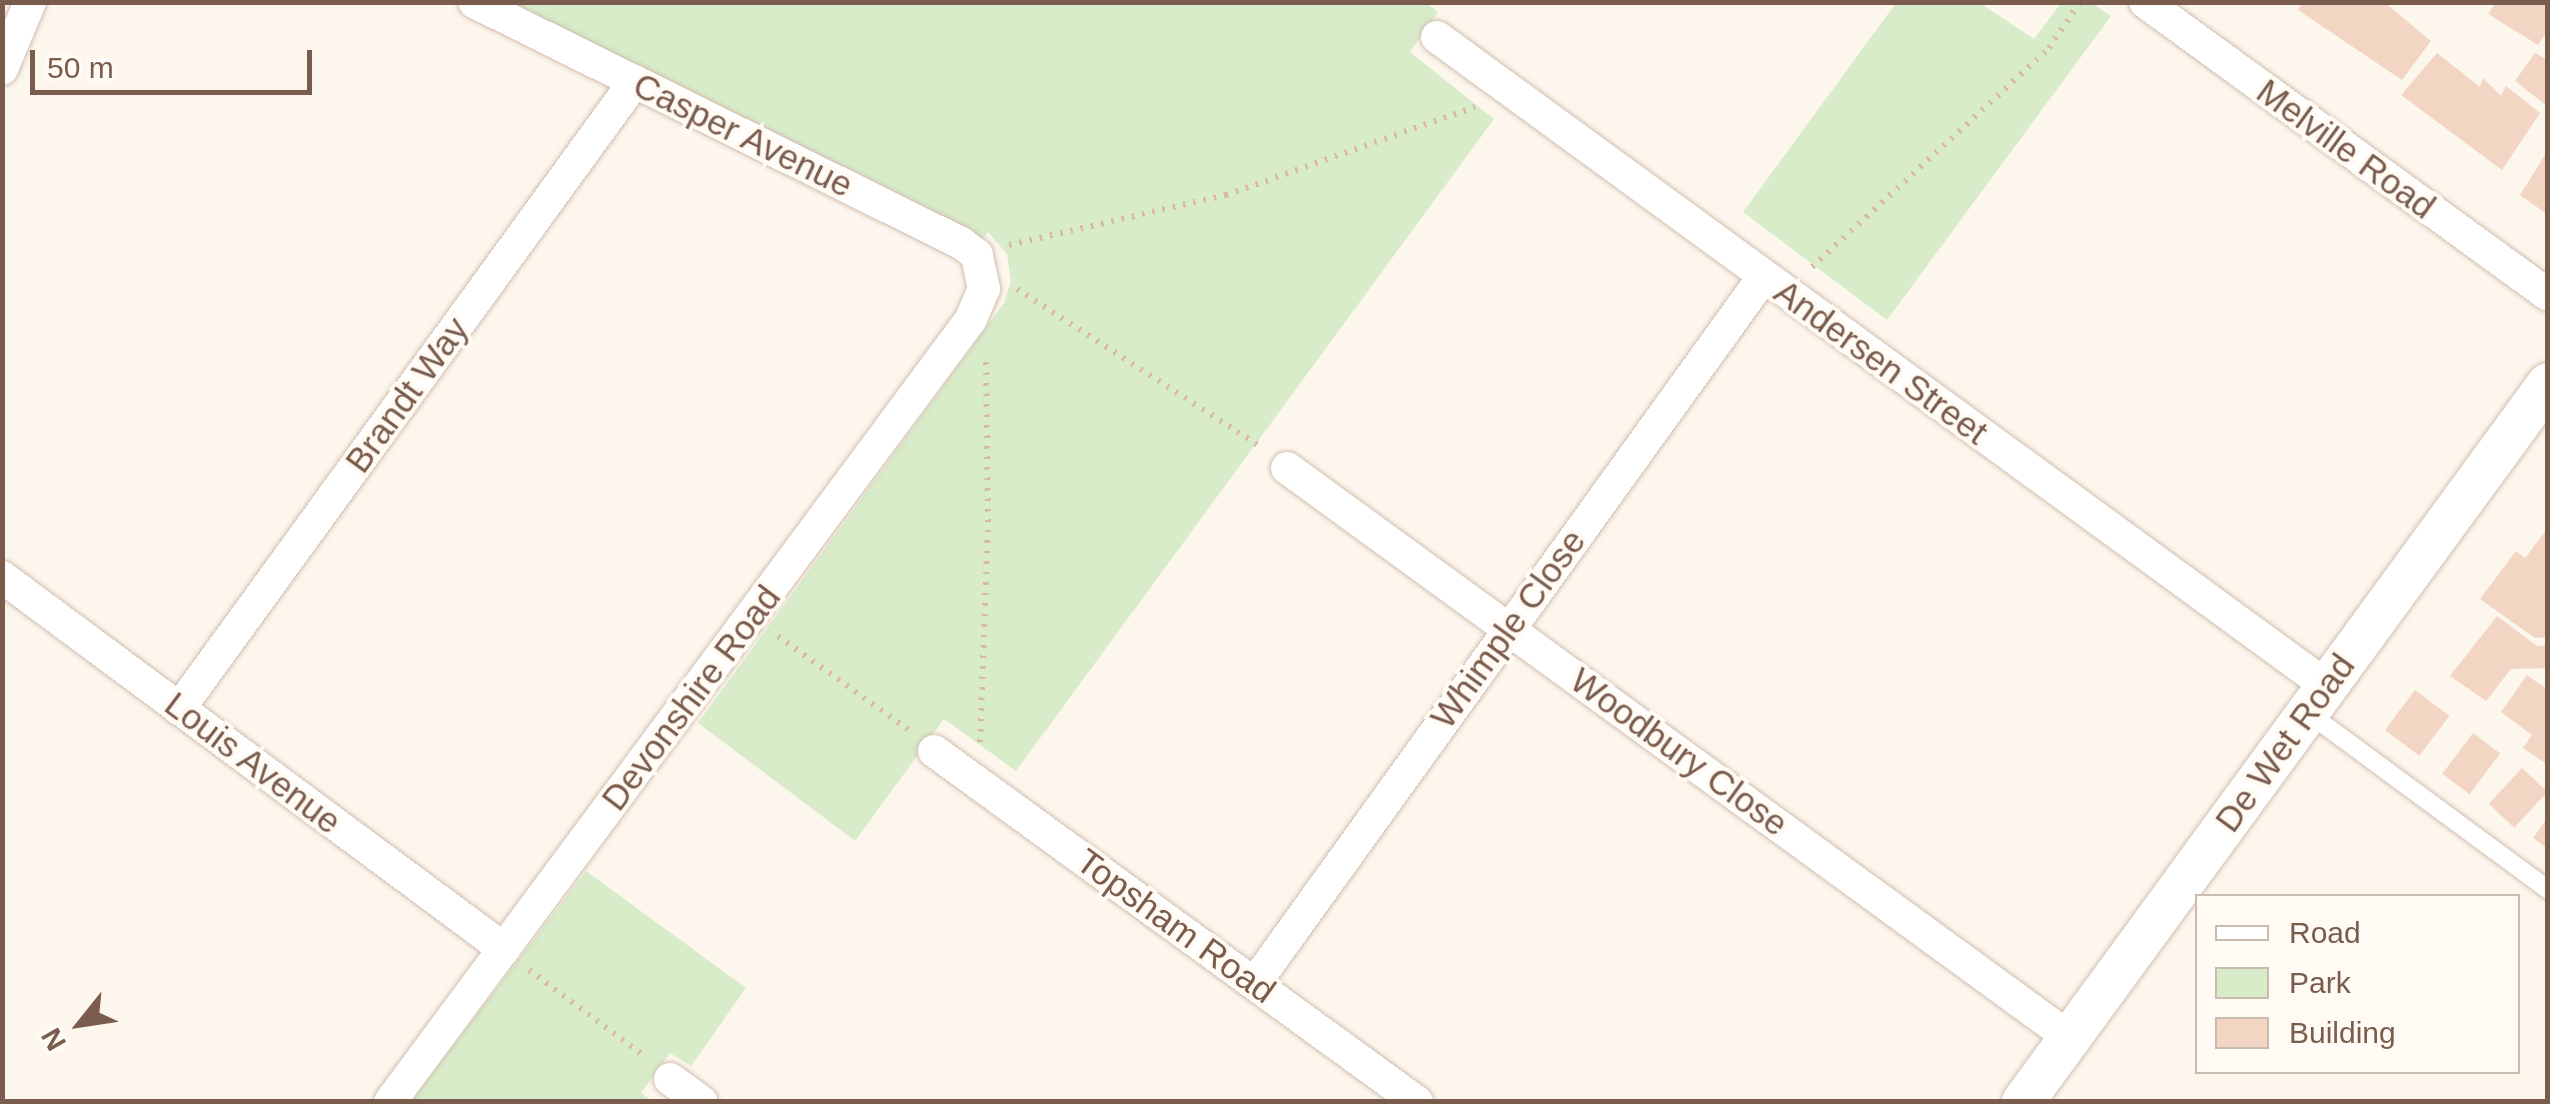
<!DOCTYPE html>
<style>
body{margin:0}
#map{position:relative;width:2550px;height:1104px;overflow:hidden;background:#fdf6ec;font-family:Arial,sans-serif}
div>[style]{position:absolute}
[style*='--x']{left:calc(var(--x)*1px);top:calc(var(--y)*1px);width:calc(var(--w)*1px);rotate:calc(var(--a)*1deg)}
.green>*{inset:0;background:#d8ecc9}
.building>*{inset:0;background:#f3d5c3;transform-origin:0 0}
.path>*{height:6px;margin-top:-3px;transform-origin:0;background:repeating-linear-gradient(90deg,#d9b8a5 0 2.5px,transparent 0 10.5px)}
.roads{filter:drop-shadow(0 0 2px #d1beb0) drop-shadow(0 0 2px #d1beb0)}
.service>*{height:18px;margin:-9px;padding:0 9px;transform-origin:9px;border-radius:9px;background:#fff}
.minor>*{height:32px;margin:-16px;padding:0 16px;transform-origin:16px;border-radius:16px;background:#fff}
.tertiary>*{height:42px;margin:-21px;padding:0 21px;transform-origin:21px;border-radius:21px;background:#fff}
span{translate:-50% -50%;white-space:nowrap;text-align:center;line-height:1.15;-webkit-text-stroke:8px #fffaf3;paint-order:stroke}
.street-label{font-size:35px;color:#7a5c4d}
.frame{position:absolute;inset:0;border:5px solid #7a5c4d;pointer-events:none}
.legend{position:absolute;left:2195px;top:894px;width:325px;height:180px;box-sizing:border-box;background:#fffaf3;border:2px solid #cabbb1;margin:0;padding:12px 18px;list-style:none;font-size:30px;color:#7a5c4d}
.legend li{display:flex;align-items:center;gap:20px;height:50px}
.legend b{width:50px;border:2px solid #cabbb1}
.north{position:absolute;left:30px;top:974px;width:100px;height:100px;-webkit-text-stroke:8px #fffaf3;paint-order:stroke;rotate:240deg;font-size:28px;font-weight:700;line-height:40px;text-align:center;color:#7a5c4d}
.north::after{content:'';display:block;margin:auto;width:35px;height:45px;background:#7a5c4d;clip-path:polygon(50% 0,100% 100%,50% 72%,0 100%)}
.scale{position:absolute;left:30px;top:50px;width:282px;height:45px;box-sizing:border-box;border:5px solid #7a5c4d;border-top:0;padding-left:12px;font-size:30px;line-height:35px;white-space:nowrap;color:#7a5c4d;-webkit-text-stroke:8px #fffaf3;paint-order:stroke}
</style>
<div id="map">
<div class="green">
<div style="clip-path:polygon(458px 3px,1426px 3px,1438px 12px,1410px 52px,1494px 119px,1016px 771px,944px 719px,855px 841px,698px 723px,1004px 303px,1011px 281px,1007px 254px,988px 232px,970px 255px)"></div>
<div style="clip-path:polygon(1896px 3px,1980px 3px,2034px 39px,2061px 3px,2092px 3px,2111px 16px,1887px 320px,1743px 212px)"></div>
<div style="clip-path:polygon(586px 871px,746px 988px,691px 1066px,670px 1053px,641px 1093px,653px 1101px,410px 1102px)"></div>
</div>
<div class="building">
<div style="clip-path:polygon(2303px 2px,2384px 2px,2431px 41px,2402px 80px,2298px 10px)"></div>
<div style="clip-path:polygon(2496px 2px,2548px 2px,2548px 30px,2538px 45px,2488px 14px)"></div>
<div style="clip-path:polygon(2437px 53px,2480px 87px,2483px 78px,2501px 96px,2506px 86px,2540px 113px,2502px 170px,2401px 95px)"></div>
<div style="clip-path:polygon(2535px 53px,2548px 60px,2548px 107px,2515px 81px)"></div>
<div style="clip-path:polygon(2548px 150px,2548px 215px,2520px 195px)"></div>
<div style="clip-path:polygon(2548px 528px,2548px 637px,2535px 638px,2480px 599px,2516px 551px,2525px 558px)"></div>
<div style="clip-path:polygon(2497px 616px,2537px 646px,2548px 645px,2548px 668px,2511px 669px,2486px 701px,2450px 676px)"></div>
<div style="clip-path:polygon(2527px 675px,2548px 690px,2548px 765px,2523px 748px,2532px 735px,2501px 712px)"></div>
<div style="left:2415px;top:690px;width:43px;height:50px;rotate:37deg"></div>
<div style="left:2473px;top:733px;width:34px;height:51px;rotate:37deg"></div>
<div style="left:2522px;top:768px;width:35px;height:49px;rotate:43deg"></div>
<div style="clip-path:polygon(2548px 817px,2548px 849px,2533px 838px)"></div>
</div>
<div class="path">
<div style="--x:1009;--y:245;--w:223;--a:-13"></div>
<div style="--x:1226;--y:195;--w:264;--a:-19.5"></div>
<div style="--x:1812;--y:267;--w:323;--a:-42.7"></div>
<div style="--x:2049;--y:48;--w:55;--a:-56"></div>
<div style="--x:1017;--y:289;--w:293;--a:32.9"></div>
<div style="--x:778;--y:636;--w:163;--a:35.7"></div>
<div style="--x:980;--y:742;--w:220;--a:-87.9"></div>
<div style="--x:988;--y:522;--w:163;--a:-90.7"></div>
<div style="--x:529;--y:970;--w:147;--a:36.7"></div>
</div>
<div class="roads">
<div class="service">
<div style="--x:2307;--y:712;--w:300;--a:36.4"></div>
</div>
<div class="minor">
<div style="--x:2145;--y:2;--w:498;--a:36"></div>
<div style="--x:1437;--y:37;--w:1101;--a:36.1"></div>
<div style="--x:2;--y:69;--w:73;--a:-67.3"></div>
<div style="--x:1287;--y:468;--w:968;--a:36.05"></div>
<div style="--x:2;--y:577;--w:625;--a:36.54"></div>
<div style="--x:179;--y:709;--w:776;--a:-54.02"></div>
<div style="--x:934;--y:751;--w:597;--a:36.01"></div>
<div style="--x:1255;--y:983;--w:871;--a:-54.25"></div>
<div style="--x:670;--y:1079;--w:39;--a:36"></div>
<div style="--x:390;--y:1102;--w:975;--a:-53.42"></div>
<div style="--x:971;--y:319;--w:33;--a:-67"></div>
<div style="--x:984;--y:289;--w:35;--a:-102"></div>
<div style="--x:977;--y:255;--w:20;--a:-143"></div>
<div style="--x:961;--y:243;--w:543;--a:-153.67"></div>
</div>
<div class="tertiary">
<div style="--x:2023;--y:1102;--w:889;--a:-53.83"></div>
</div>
</div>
<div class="street-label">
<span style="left:743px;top:135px;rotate:26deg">Casper Avenue</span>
<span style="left:2346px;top:149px;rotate:36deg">Melville Road</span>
<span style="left:1881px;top:362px;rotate:36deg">Andersen Street</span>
<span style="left:407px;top:395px;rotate:-54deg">Brandt Way</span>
<span style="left:1508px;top:629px;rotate:-54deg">Whimple Close</span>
<span style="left:691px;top:698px;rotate:-53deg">Devonshire Road</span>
<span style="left:2285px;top:743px;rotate:-54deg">De Wet Road</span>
<span style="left:1679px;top:752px;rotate:36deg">Woodbury Close</span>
<span style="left:253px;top:763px;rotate:37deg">Louis Avenue</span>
<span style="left:1176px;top:926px;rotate:36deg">Topsham Road</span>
</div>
<div class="frame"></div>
<ul class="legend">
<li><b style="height:12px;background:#fff"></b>Road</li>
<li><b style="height:28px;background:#d8ecc9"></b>Park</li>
<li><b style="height:28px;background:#f3d5c3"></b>Building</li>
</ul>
<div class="north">N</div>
<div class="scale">50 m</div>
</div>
